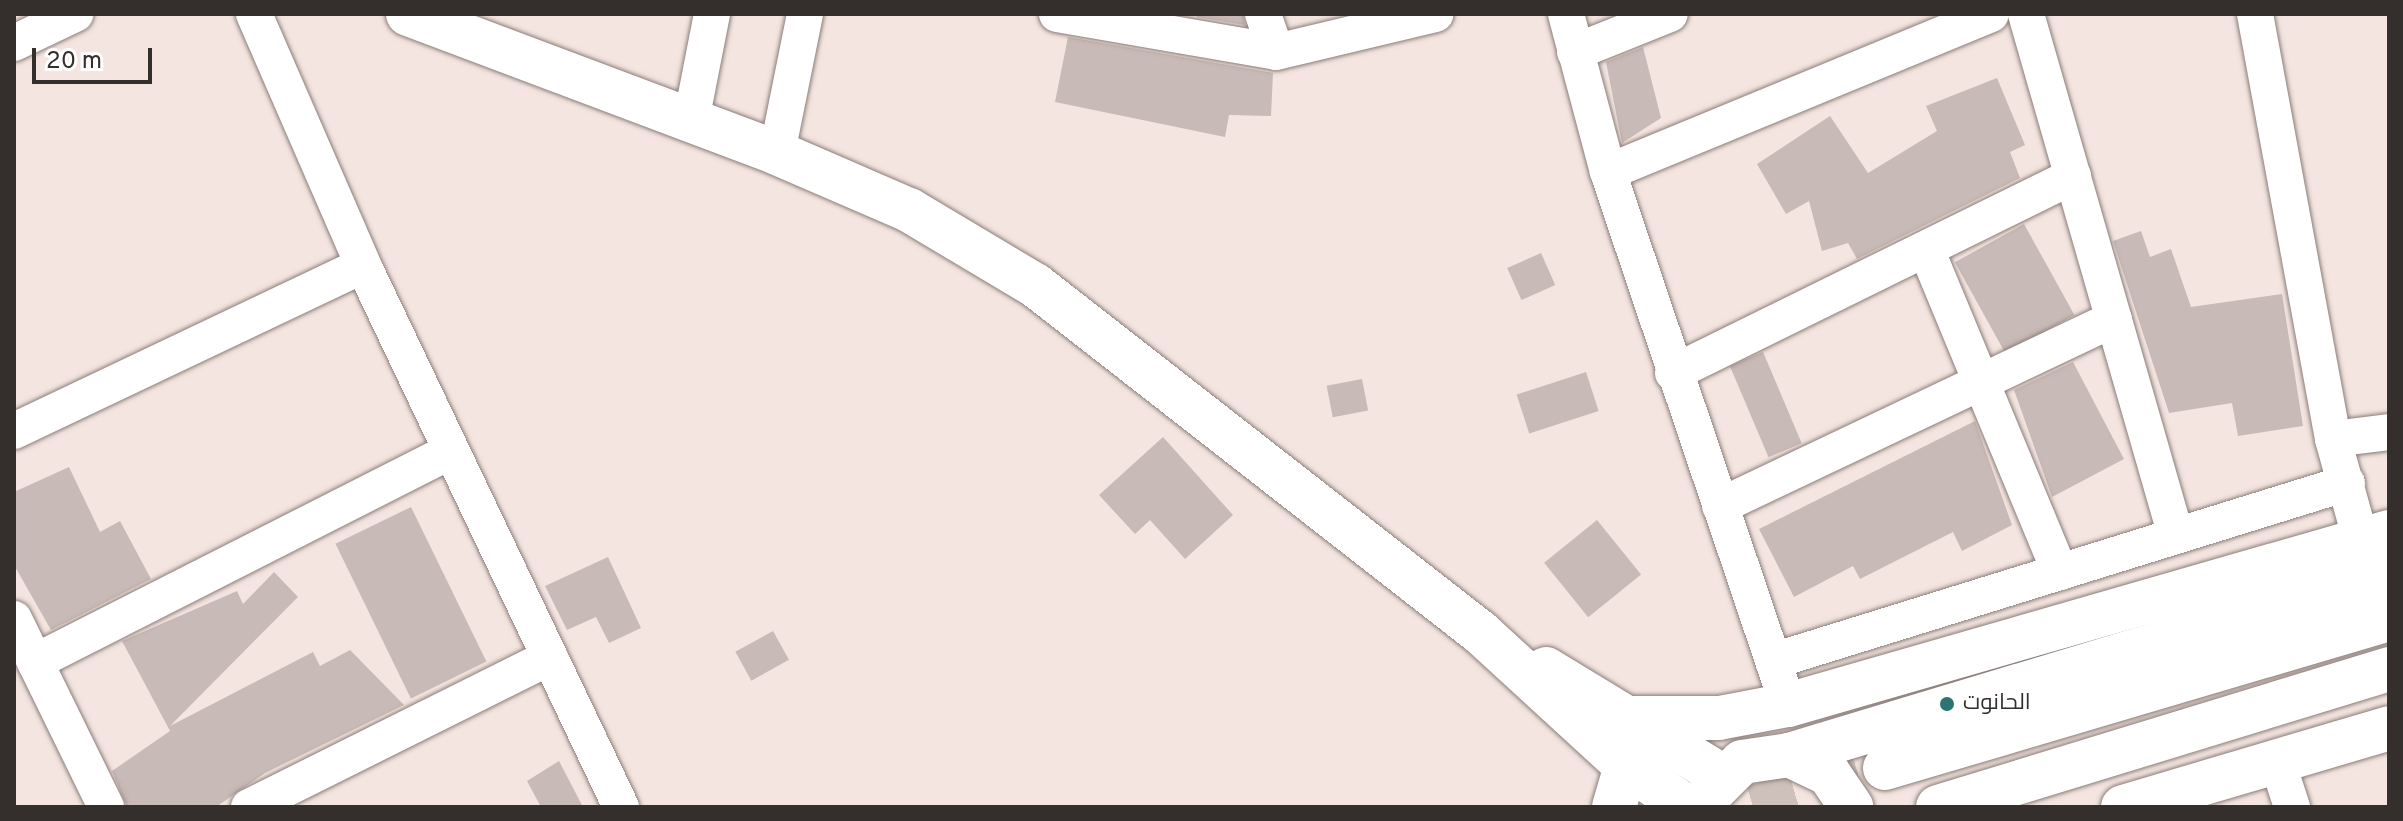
<!DOCTYPE html>
<html>
<head>
<meta charset="utf-8">
<style>
	body { margin:0 }
	#map { position:relative; width:2403px; height:821px; overflow:hidden; background:#f4e5e0; font-family:Overpass,Cairo,sans-serif }
	div>[style] { position:absolute }
	[style*='--x'] { left:calc(var(--x)*1px); top:calc(var(--y)*1px); width:calc(var(--w)*1px); rotate:calc(var(--a)*1deg) }
	.building>* { inset:0; background:#c8bab6; transform-origin:0 0 }
	.trunk-tunnel>* { height:44px; margin-top:-22px; transform-origin:0; background:repeating-linear-gradient(90deg,#cec1bc 0 44px,transparent 0 66px) }
	.roads { filter:drop-shadow(0 0 2px #8a7d79) drop-shadow(0 0 2px #8a7d79) }
	.minor>* { height:36px; margin:-18px; padding:0 18px; transform-origin:18px; border-radius:18px; background:#fff }
	.secondary>* { height:44px; margin:-22px; padding:0 22px; transform-origin:22px; border-radius:22px; background:#fff }
	.trunk>* { height:44px; margin:-22px; padding:0 22px; transform-origin:22px; border-radius:22px; background:#fff }
	.dots>* { width:22px; height:22px; translate:-50% -50%; box-sizing:border-box; border:4px solid #fff; border-radius:50% }
	span { translate:-50% -50%; white-space:nowrap; text-align:center; line-height:1.15; -webkit-text-stroke:6px #fff; paint-order:stroke }
	.poi-label { font-size:22px; color:#342f2d }
	.left { translate:0 -50%; text-align:left }
	.frame { position:absolute; inset:0; border:16px solid #342f2d; pointer-events:none }
	.scale { position:absolute; left:32px; top:48px; width:120px; height:36px; box-sizing:border-box; border:4px solid #342f2d; border-top:0; padding-left:10px; font-size:24px; line-height:28px; white-space:nowrap; color:#342f2d; -webkit-text-stroke:6px #fff; paint-order:stroke }
</style>
</head>
<body>
<div id="map">
	<div class="building">
		<i style="clip-path:polygon(1196px 14px,1243px 14px,1245px 25px,1197px 17px)"></i>
		<i style="clip-path:polygon(1068px 37px,1273px 73px,1271px 116px,1229px 115px,1225px 137px,1055px 102px)"></i>
		<i style="clip-path:polygon(1643px 47px,1661px 118px,1622px 143px,1606px 62px)"></i>
		<i style="clip-path:polygon(1997px 78px,2025px 145px,2010px 152px,2020px 178px,1857px 259px,1848px 243px,1822px 251px,1809px 201px,1786px 214px,1757px 164px,1830px 116px,1868px 173px,1937px 131px,1926px 106px)"></i>
		<i style="left:2024px;top:224px;width:104px;height:79px;rotate:61deg"></i>
		<i style="clip-path:polygon(2141px 231px,2150px 257px,2171px 249px,2191px 307px,2282px 294px,2303px 426px,2238px 436px,2232px 403px,2169px 413px,2113px 241px)"></i>
		<i style="left:1541px;top:253px;width:35px;height:37px;rotate:66deg"></i>
		<i style="left:1763px;top:352px;width:99px;height:36px;rotate:67deg"></i>
		<i style="clip-path:polygon(2073px 362px,2124px 459px,2052px 497px,2014px 390px)"></i>
		<i style="left:1586px;top:372px;width:41px;height:73px;rotate:72deg"></i>
		<i style="left:1362px;top:379px;width:32px;height:36px;rotate:79deg"></i>
		<i style="clip-path:polygon(1975px 421px,2012px 525px,1962px 551px,1953px 532px,1860px 579px,1853px 566px,1794px 597px,1759px 529px)"></i>
		<i style="clip-path:polygon(1163px 437px,1233px 515px,1185px 559px,1150px 520px,1135px 534px,1099px 495px)"></i>
		<i style="clip-path:polygon(69px 467px,100px 532px,120px 521px,151px 579px,51px 630px,14px 565px,14px 492px)"></i>
		<i style="left:411px;top:507px;width:172px;height:84px;rotate:64deg"></i>
		<i style="left:1597px;top:520px;width:70px;height:68px;rotate:51deg"></i>
		<i style="clip-path:polygon(608px 557px,641px 628px,609px 643px,596px 617px,567px 630px,545px 586px)"></i>
		<i style="clip-path:polygon(274px 572px,298px 597px,170px 726px,313px 652px,320px 666px,350px 650px,404px 705px,265px 773px,216px 807px,127px 807px,112px 771px,170px 731px,122px 641px,237px 591px,243px 604px)"></i>
		<i style="left:773px;top:631px;width:33px;height:43px;rotate:61deg"></i>
		<i style="clip-path:polygon(559px 761px,583px 807px,541px 807px,527px 781px)"></i>
	</div>
	<div class="trunk-tunnel">
		<i style="--x:1753;--y:807;--w:138;--a:-16.5"></i>
	</div>
	<div class="roads">
		<div class="minor">
			<i style="--x:254;--y:14;--w:274;--a:66.5"></i>
			<i style="--x:363;--y:265;--w:600;--a:64.54"></i>
			<i style="--x:1057;--y:14;--w:222;--a:9.8"></i>
			<i style="--x:1276;--y:52;--w:164;--a:-13.4"></i>
			<i style="--x:1263;--y:14;--w:40;--a:71.1"></i>
			<i style="--x:1566;--y:14;--w:163;--a:75.1"></i>
			<i style="--x:1608;--y:172;--w:563;--a:71.34"></i>
			<i style="--x:2026;--y:14;--w:543;--a:73.97"></i>
			<i style="--x:2255;--y:14;--w:432;--a:79.6"></i>
			<i style="--x:2333;--y:439;--w:106;--a:74.6"></i>
			<i style="--x:14;--y:43;--w:68;--a:-25.4"></i>
			<i style="--x:1575;--y:52;--w:102;--a:-21.8"></i>
			<i style="--x:691;--y:121;--w:109;--a:-78.9"></i>
			<i style="--x:777;--y:153;--w:142;--a:-78.6"></i>
			<i style="--x:1608;--y:172;--w:414;--a:-22.4"></i>
			<i style="--x:1926;--y:249;--w:350;--a:67.5"></i>
			<i style="--x:1673;--y:373;--w:446;--a:-26.2"></i>
			<i style="--x:14;--y:431;--w:386;--a:-25.4"></i>
			<i style="--x:2333;--y:439;--w:56;--a:-7.1"></i>
			<i style="--x:1720;--y:506;--w:436;--a:-25.4"></i>
			<i style="--x:14;--y:619;--w:209;--a:63.9"></i>
			<i style="--x:1773;--y:661;--w:601;--a:-17.23"></i>
			<i style="--x:35;--y:662;--w:466;--a:-26.9"></i>
			<i style="--x:2277;--y:761;--w:48;--a:71.9"></i>
			<i style="--x:249;--y:807;--w:336;--a:-26.5"></i>
		</div>
		<div class="secondary">
			<i style="--x:408;--y:14;--w:394;--a:20.6"></i>
			<i style="--x:777;--y:153;--w:144;--a:23.4"></i>
			<i style="--x:909;--y:210;--w:147;--a:30.8"></i>
			<i style="--x:1035;--y:285;--w:566;--a:37.96"></i>
			<i style="--x:1481;--y:633;--w:197;--a:42.5"></i>
			<i style="--x:1626;--y:766;--w:73;--a:33.9"></i>
			<i style="--x:1546;--y:669;--w:206;--a:31.3"></i>
			<i style="--x:1705;--y:799;--w:52;--a:-45"></i>
			<i style="--x:1742;--y:762;--w:48;--a:-8.5"></i>
			<i style="--x:1789;--y:755;--w:44;--a:25.4"></i>
			<i style="--x:1829;--y:774;--w:40;--a:56"></i>
			<i style="--x:1614;--y:807;--w:43;--a:-73.7"></i>
		</div>
		<div class="trunk">
			<i style="--x:1632;--y:718;--w:87;--a:0"></i>
			<i style="--x:1719;--y:718;--w:70;--a:-10.7"></i>
			<i style="--x:1788;--y:705;--w:625;--a:-16.06"></i>
			<i style="--x:1789;--y:755;--w:627;--a:-16.79"></i>
			<i style="--x:1885;--y:768;--w:526;--a:-16.47"></i>
			<i style="--x:1938;--y:807;--w:472;--a:-17"></i>
			<i style="--x:2123;--y:807;--w:277;--a:-16.5"></i>
		</div>
	</div>
	<div class="dots">
		<i style="left:1947px;top:704px;background:#2b7471"></i>
	</div>
	<div class="poi-label">
		<span class="left" style="left:1963px;top:704px">الحانوت</span>
	</div>
	<div class="frame"></div>
	<div class="scale">20 m</div>
</div>
</body>
</html>
